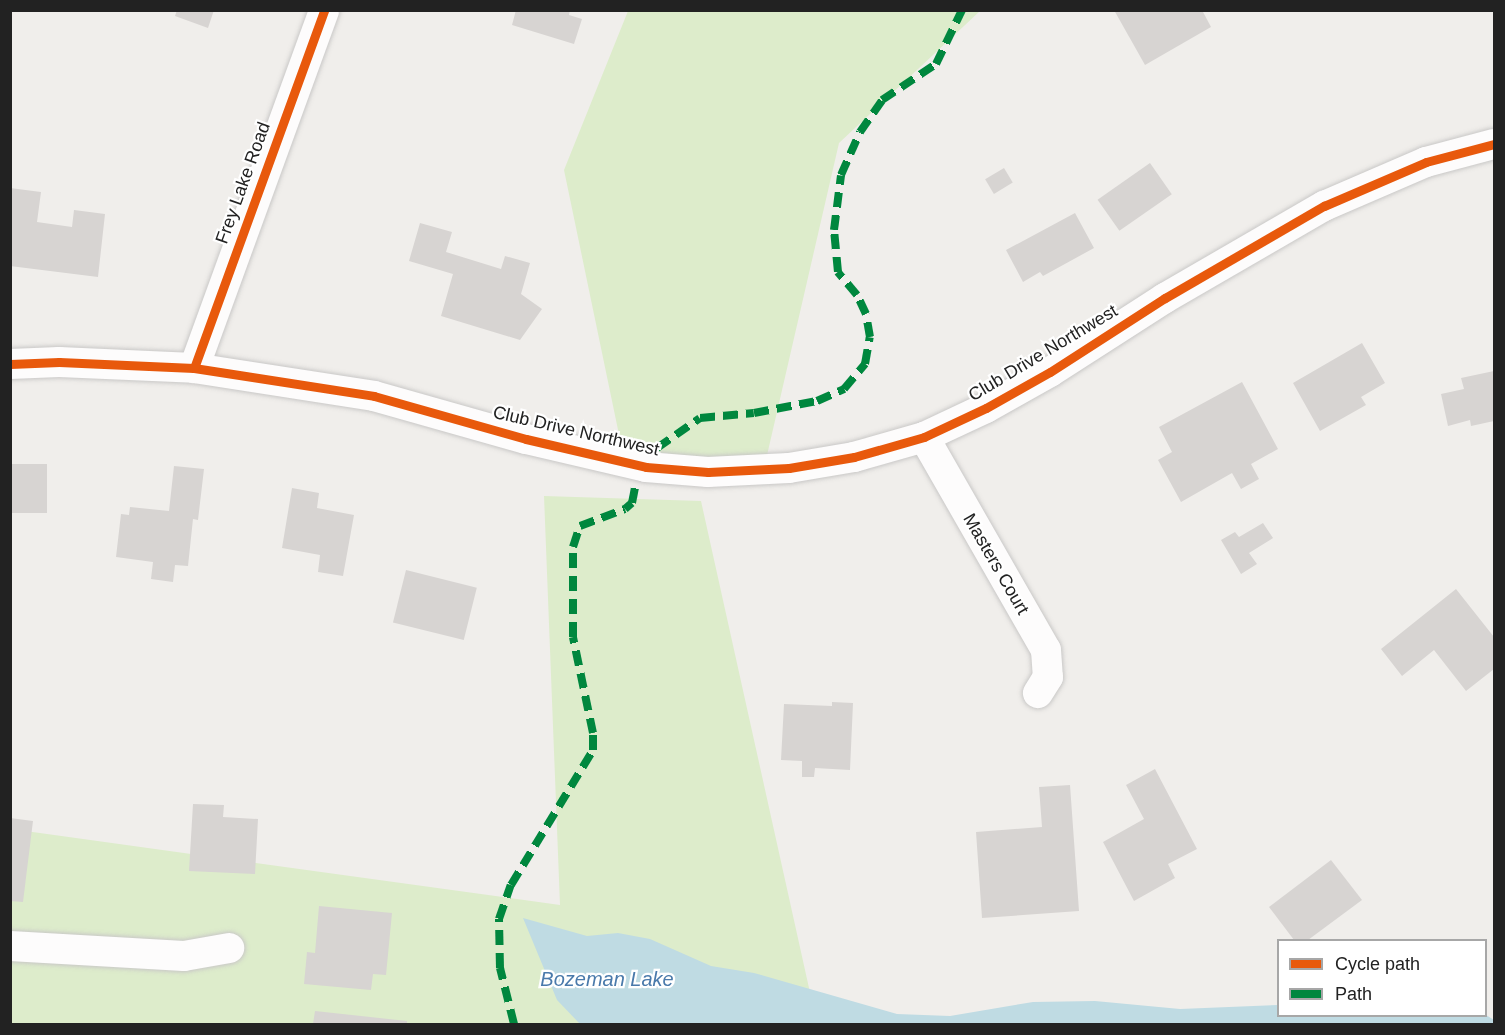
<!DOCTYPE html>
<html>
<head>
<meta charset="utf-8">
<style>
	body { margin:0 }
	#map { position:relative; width:1505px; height:1035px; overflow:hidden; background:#f0eeeb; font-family:Helvetica,sans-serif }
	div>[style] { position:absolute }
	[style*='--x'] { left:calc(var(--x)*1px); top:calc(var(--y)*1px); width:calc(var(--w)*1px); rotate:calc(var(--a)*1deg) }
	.grass>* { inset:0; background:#ddeccb }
	.water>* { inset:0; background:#bfdbe3 }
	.building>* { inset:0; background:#d7d4d2; transform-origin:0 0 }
	.roads { filter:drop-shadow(0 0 2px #c9c8c7) drop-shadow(0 0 2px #c9c8c7) }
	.minor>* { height:30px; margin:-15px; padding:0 15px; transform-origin:15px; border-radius:15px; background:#fdfcfc }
	.quiet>* { height:8px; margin-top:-4px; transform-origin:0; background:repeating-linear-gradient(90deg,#00873e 0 15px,transparent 0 23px) }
	.cycleway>* { height:9px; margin:-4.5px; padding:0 4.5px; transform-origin:4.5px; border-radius:4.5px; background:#e8590c }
	span { translate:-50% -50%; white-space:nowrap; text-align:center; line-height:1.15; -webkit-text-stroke:4.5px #fff; paint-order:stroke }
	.street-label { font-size:18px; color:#222 }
	.water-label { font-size:20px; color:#4a7aab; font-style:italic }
	.frame { position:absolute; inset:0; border:12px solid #222; pointer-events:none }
	.legend { position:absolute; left:1277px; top:939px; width:210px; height:78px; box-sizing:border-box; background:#fff; border:2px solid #a7a7a7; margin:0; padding:8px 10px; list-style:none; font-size:18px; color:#222 }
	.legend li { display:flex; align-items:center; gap:12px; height:30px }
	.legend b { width:30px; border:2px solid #a7a7a7 }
</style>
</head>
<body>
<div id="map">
	<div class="grass">
		<i style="clip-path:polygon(628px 11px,980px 11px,839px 143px,765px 464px,622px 449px,564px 170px)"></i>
		<i style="clip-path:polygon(544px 496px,701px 501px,817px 1024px,11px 1024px,11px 829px,560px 905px)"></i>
	</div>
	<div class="water">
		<i style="clip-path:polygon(523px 918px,587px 936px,618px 933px,650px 939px,711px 966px,754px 973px,897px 1014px,950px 1016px,1033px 1002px,1095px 1001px,1180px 1009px,1278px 1005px,1278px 1016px,1486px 1015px,1494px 1020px,1494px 1024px,580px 1024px,557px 1000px)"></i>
	</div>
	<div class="building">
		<i style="clip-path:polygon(177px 10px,214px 10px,208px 28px,175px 16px)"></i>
		<i style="clip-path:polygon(516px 10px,570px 10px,569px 15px,582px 19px,574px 44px,512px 25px)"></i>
		<i style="clip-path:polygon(1114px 10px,1202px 10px,1211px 27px,1145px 65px)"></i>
		<i style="left:1150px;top:163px;width:38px;height:64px;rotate:55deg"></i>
		<i style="left:1004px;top:168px;width:17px;height:22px;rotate:59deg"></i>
		<i style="clip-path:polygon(10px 188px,41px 192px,37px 222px,72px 227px,74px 210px,105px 214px,98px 277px,10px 266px)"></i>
		<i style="clip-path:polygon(1075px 213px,1094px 248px,1043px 276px,1040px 272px,1023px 282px,1006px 250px)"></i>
		<i style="clip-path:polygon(420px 223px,452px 232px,446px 252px,501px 269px,505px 256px,530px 263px,521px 294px,542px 309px,520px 340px,441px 316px,453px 274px,409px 261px)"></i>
		<i style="clip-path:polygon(1362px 343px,1385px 383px,1361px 397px,1366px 405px,1320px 431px,1293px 383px)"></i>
		<i style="clip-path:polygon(1494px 371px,1494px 421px,1471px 426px,1470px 420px,1448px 426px,1441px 394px,1464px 389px,1461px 378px)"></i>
		<i style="clip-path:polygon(1242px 382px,1278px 449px,1251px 464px,1259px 479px,1241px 489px,1232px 473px,1181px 502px,1158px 460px,1172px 452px,1159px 427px)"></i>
		<i style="left:10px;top:464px;width:37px;height:49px"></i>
		<i style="clip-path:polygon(174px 466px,204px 469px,198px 520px,193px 519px,188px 566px,175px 565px,173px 582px,151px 579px,153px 562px,116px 557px,121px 514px,129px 515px,130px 507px,169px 511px)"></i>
		<i style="clip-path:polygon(292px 488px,319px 493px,317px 508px,354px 515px,343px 576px,318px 572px,320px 555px,282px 548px)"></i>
		<i style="clip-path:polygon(1263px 523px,1273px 538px,1249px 553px,1257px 564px,1241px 574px,1221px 540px,1235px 532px,1239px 537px)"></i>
		<i style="left:406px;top:570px;width:73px;height:54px;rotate:14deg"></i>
		<i style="clip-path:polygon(1456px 589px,1494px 637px,1494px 669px,1466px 691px,1434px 650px,1402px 676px,1381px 649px)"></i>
		<i style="clip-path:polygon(832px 702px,853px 703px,850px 770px,815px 768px,814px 777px,802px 777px,802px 761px,781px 760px,784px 704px,832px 706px)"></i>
		<i style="clip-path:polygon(1155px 769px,1197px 849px,1168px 864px,1175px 878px,1134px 901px,1103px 842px,1144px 819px,1126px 785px)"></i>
		<i style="clip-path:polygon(1070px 785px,1079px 911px,982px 918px,976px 832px,1042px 827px,1039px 787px)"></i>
		<i style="clip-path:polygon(193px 804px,224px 805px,223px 817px,258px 819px,255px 874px,189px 871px)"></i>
		<i style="clip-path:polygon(10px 818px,33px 821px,23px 902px,10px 901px)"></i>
		<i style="clip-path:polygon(1331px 860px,1362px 900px,1308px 940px,1294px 940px,1269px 907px)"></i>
		<i style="clip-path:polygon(319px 906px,392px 913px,386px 975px,373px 974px,371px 990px,304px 984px,307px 952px,315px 953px)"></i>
		<i style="clip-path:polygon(315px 1011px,407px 1021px,407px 1024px,313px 1024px)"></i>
	</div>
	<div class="roads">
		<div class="minor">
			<i style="--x:10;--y:364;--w:49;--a:-2.3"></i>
			<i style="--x:59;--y:362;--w:135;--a:2.5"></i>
			<i style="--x:194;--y:368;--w:182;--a:8.8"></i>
			<i style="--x:374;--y:396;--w:158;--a:15.8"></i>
			<i style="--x:526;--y:439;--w:123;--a:13.1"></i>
			<i style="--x:646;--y:467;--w:62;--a:4.6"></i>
			<i style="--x:708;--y:472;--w:81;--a:-2.8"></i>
			<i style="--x:789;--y:468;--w:66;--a:-9.6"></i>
			<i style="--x:854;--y:457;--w:73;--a:-15.9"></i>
			<i style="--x:924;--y:437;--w:68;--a:-25.1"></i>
			<i style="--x:986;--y:408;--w:73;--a:-29.4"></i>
			<i style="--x:1050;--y:372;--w:137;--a:-32.8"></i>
			<i style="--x:1165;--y:298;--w:184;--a:-30.1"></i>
			<i style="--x:1324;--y:206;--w:111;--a:-23.3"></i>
			<i style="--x:1426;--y:162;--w:70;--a:-14.8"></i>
			<i style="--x:194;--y:368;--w:381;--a:-70"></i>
			<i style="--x:924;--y:437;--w:245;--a:60.2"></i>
			<i style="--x:1046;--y:650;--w:27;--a:86"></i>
			<i style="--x:1048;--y:677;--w:19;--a:122"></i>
			<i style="--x:10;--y:946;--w:174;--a:3.3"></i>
			<i style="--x:184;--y:956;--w:46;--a:-10.1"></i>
		</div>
	</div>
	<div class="quiet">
		<i style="--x:657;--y:448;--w:52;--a:-34.9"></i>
		<i style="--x:700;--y:418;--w:54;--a:-5.3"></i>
		<i style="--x:754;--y:413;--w:64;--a:-10.8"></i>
		<i style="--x:817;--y:401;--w:30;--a:-24"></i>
		<i style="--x:844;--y:389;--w:33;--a:-50"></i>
		<i style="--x:865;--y:364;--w:27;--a:-80"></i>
		<i style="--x:870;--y:337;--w:23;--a:-100"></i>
		<i style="--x:866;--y:314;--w:21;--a:-115"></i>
		<i style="--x:857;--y:295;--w:30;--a:-130"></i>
		<i style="--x:838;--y:272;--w:42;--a:-95.4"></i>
		<i style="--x:834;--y:230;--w:55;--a:-82.7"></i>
		<i style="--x:841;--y:175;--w:47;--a:-66.2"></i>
		<i style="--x:860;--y:132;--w:39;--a:-55"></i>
		<i style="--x:882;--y:100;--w:65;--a:-33.7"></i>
		<i style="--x:936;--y:64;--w:60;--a:-64.3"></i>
		<i style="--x:514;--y:1024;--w:58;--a:-104"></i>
		<i style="--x:500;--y:968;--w:49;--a:-91.2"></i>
		<i style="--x:499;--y:919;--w:36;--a:-71"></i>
		<i style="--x:511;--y:885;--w:158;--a:-58.7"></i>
		<i style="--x:593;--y:750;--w:17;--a:-90"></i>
		<i style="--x:593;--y:733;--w:98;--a:-101.8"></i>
		<i style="--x:573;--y:637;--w:90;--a:-90"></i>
		<i style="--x:573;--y:547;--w:22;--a:-72"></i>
		<i style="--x:580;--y:526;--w:48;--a:-20.7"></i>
		<i style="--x:625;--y:509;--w:9;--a:-41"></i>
		<i style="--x:632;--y:503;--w:16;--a:-79"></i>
	</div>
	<div class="cycleway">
		<i style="--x:10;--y:364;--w:49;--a:-2.3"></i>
		<i style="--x:59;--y:362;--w:135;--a:2.5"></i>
		<i style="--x:194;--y:368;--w:182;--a:8.8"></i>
		<i style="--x:374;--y:396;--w:158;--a:15.8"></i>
		<i style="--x:526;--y:439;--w:123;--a:13.1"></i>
		<i style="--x:646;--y:467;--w:62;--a:4.6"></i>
		<i style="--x:708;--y:472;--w:81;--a:-2.8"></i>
		<i style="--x:789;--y:468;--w:66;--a:-9.6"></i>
		<i style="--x:854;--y:457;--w:73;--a:-15.9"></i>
		<i style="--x:924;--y:437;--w:68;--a:-25.1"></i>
		<i style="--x:986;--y:408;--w:73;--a:-29.4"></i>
		<i style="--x:1050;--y:372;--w:137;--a:-32.8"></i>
		<i style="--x:1165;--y:298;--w:184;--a:-30.1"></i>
		<i style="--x:1324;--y:206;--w:111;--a:-23.3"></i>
		<i style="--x:1426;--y:162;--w:70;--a:-14.8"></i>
		<i style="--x:194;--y:368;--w:381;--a:-70"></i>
	</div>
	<div class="street-label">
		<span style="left:243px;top:183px;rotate:-70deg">Frey Lake Road</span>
		<span style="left:1043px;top:353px;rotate:-31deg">Club Drive Northwest</span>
		<span style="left:576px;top:431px;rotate:13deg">Club Drive Northwest</span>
		<span style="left:996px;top:564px;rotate:60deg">Masters Court</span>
	</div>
	<div class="water-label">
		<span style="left:607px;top:979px">Bozeman Lake</span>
	</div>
	<div class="frame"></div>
	<ul class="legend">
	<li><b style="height:8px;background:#e8590c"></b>Cycle path</li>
	<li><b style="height:8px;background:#00873e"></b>Path</li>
	</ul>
</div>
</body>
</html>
